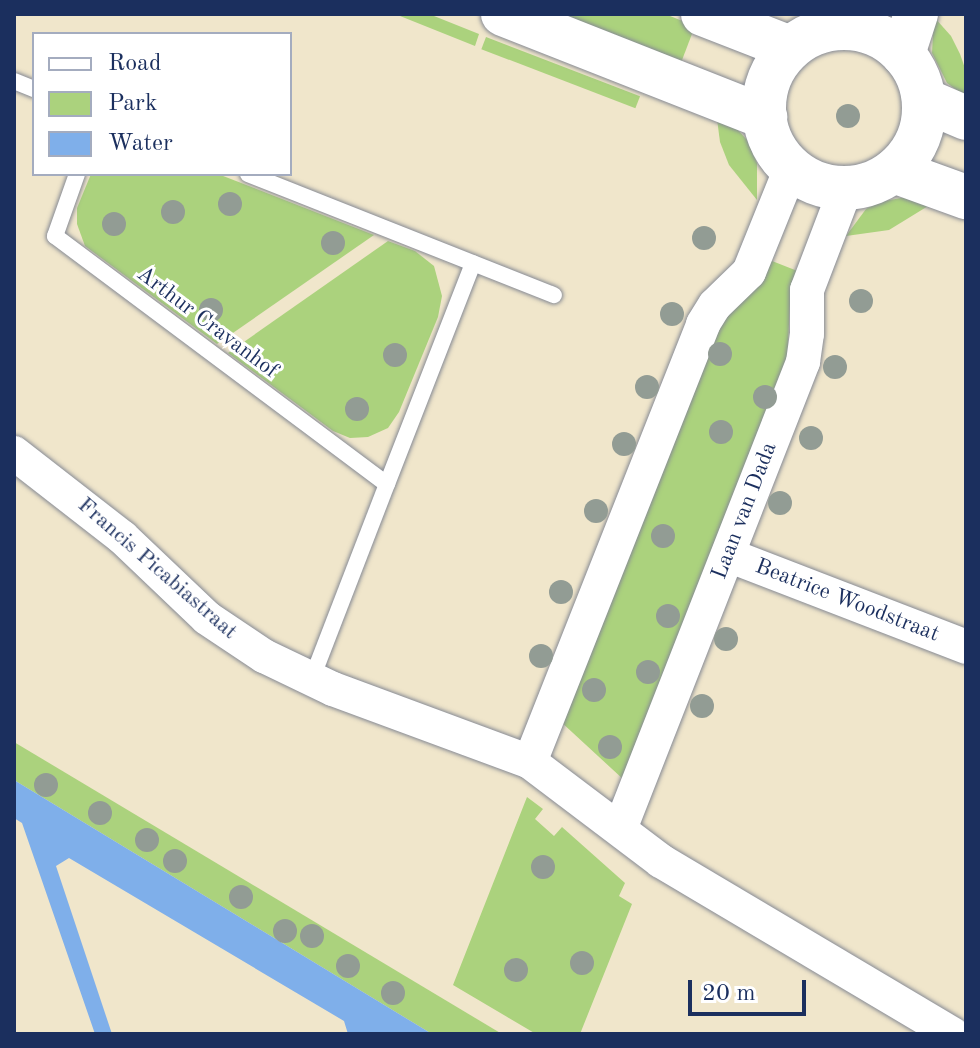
<!DOCTYPE html>
<html>
<head>
<meta charset="utf-8">
<style>
	body { margin:0 }
	#map { position:relative; width:980px; height:1048px; overflow:hidden; background:#f0e6cb; font-family:"Old Standard TT",serif }
	div>[style] { position:absolute }
	[style*='--x'] { left:calc(var(--x)*1px); top:calc(var(--y)*1px); width:calc(var(--w)*1px); rotate:calc(var(--a)*1deg) }
	.green>* { inset:0; background:#abd27d; transform-origin:0 0 }
	.water>* { inset:0; background:#7fafea }
	.roads { filter:drop-shadow(0 0 2px #868a94) drop-shadow(0 0 2px #868a94) }
	.lane>* { height:16px; margin:-8px; padding:0 8px; transform-origin:8px; border-radius:8px; background:#fff }
	.street>* { height:34px; margin:-17px; padding:0 17px; transform-origin:17px; border-radius:17px; background:#fff }
	.secondary>* { height:44px; margin:-22px; padding:0 22px; transform-origin:22px; border-radius:22px; background:#fff }
	.secondary>.ring { margin:-22px; padding:0; box-sizing:content-box; background:none; border:44px solid #fff; border-radius:50% }
	.trees>* { width:24px; height:24px; margin:-12px; border-radius:50%; background:#929c94 }
	span { translate:-50% -50%; white-space:nowrap; text-align:center; line-height:1.15; -webkit-text-stroke:6px #fff; paint-order:stroke }
	.street-label { font-size:22px; color:#1b2f5e }
	.frame { position:absolute; inset:0; border:16px solid #1b2f5e; pointer-events:none }
	.legend { position:absolute; left:32px; top:32px; width:260px; height:144px; box-sizing:border-box; background:#fff; border:2px solid #a4acbf; margin:0; padding:10px 14px; list-style:none; font-size:24px; color:#1b2f5e }
	.legend li { display:flex; align-items:center; gap:16px; height:40px }
	.legend b { width:40px; border:2px solid #a4acbf }
	.scale { position:absolute; left:688px; top:980px; width:118px; height:36px; box-sizing:border-box; border:4px solid #1b2f5e; border-top:0; padding-left:10px; font-size:24px; line-height:28px; white-space:nowrap; color:#1b2f5e; -webkit-text-stroke:6px #fff; paint-order:stroke }
</style>
</head>
<body>
<div id="map">
	<div class="green">
		<i style="clip-path:polygon(395px 14px,429px 14px,479px 34px,475px 46px)"></i>
		<i style="clip-path:polygon(543px 14px,665px 14px,695px 26px,679px 68px)"></i>
		<i style="clip-path:polygon(934px 17px,951px 36px,960px 54px,966px 71px,966px 97px,947px 83px,932px 53px)"></i>
		<i style="left:486px;top:37px;width:165px;height:13px;rotate:21deg"></i>
		<i style="clip-path:polygon(717px 119px,729px 120px,747px 140px,757px 163px,757px 200px,729px 165px,720px 142px)"></i>
		<i style="clip-path:polygon(91px 174px,218px 174px,374px 235px,217px 344px,85px 246px,77px 224px,77px 208px)"></i>
		<i style="clip-path:polygon(912px 196px,933px 203px,889px 230px,846px 236px,866px 209px,879px 202px)"></i>
		<i style="clip-path:polygon(388px 241px,415px 251px,434px 266px,442px 296px,438px 317px,399px 412px,388px 428px,368px 437px,350px 438px,333px 431px,228px 353px)"></i>
		<i style="clip-path:polygon(767px 259px,800px 272px,790px 304px,787px 364px,624px 780px,560px 721px,712px 334px)"></i>
		<i style="clip-path:polygon(14px 742px,502px 1034px,432px 1034px,14px 780px)"></i>
		<i style="clip-path:polygon(527px 797px,543px 809px,535px 819px,554px 836px,562px 827px,625px 883px,619px 896px,632px 904px,580px 1034px,536px 1034px,453px 985px)"></i>
	</div>
	<div class="water">
		<i style="clip-path:polygon(14px 780px,432px 1034px,348px 1034px,344px 1021px,69px 858px,56px 866px,112px 1034px,95px 1034px,22px 823px,14px 818px)"></i>
	</div>
	<div class="roads">
		<div class="lane">
			<i style="--x:14;--y:81;--w:22;--a:22"></i>
			<i style="--x:77;--y:174;--w:66;--a:109.5"></i>
			<i style="--x:55;--y:236;--w:414;--a:36.8"></i>
			<i style="--x:387;--y:484;--w:237;--a:-68.7"></i>
			<i style="--x:248;--y:174;--w:329;--a:21.6"></i>
			<i style="--x:311;--y:681;--w:211;--a:-68.9"></i>
		</div>
		<div class="street">
			<i style="--x:14;--y:453;--w:137;--a:37.9"></i>
			<i style="--x:122;--y:537;--w:117;--a:43.6"></i>
			<i style="--x:207;--y:618;--w:69;--a:33.7"></i>
			<i style="--x:264;--y:656;--w:76;--a:25.6"></i>
			<i style="--x:333;--y:689;--w:210;--a:20.3"></i>
			<i style="--x:530;--y:762;--w:164;--a:37.1"></i>
			<i style="--x:661;--y:861;--w:339;--a:30.7"></i>
			<i style="--x:728;--y:555;--w:255;--a:21.1"></i>
			<i style="--x:530;--y:762;--w:471;--a:-68.4"></i>
			<i style="--x:703;--y:324;--w:22;--a:-58"></i>
			<i style="--x:715;--y:305;--w:47;--a:-44.1"></i>
			<i style="--x:749;--y:272;--w:112;--a:-68"></i>
			<i style="--x:620;--y:829;--w:502;--a:-68.6"></i>
			<i style="--x:803;--y:362;--w:28;--a:-82"></i>
			<i style="--x:807;--y:334;--w:44;--a:-90"></i>
			<i style="--x:807;--y:290;--w:109;--a:-69.1"></i>
		</div>
		<div class="secondary">
			<i style="--x:503;--y:14;--w:282;--a:21.5"></i>
			<i style="--x:703;--y:14;--w:93;--a:21.3"></i>
			<i class="ring" style="left:764px;top:28px;width:116px;height:116px"></i>
			<i style="--x:903;--y:54;--w:42;--a:-72"></i>
			<i style="--x:924;--y:100;--w:46;--a:23.2"></i>
			<i style="--x:894;--y:171;--w:77;--a:19.9"></i>
		</div>
	</div>
	<div class="trees">
		<i style="left:848px;top:116px"></i>
		<i style="left:230px;top:204px"></i>
		<i style="left:173px;top:212px"></i>
		<i style="left:114px;top:224px"></i>
		<i style="left:704px;top:238px"></i>
		<i style="left:333px;top:243px"></i>
		<i style="left:861px;top:301px"></i>
		<i style="left:211px;top:310px"></i>
		<i style="left:672px;top:314px"></i>
		<i style="left:720px;top:354px"></i>
		<i style="left:395px;top:355px"></i>
		<i style="left:835px;top:367px"></i>
		<i style="left:647px;top:387px"></i>
		<i style="left:765px;top:397px"></i>
		<i style="left:357px;top:409px"></i>
		<i style="left:721px;top:432px"></i>
		<i style="left:811px;top:438px"></i>
		<i style="left:624px;top:444px"></i>
		<i style="left:780px;top:503px"></i>
		<i style="left:596px;top:511px"></i>
		<i style="left:663px;top:536px"></i>
		<i style="left:561px;top:592px"></i>
		<i style="left:668px;top:616px"></i>
		<i style="left:726px;top:639px"></i>
		<i style="left:541px;top:656px"></i>
		<i style="left:648px;top:672px"></i>
		<i style="left:594px;top:690px"></i>
		<i style="left:702px;top:706px"></i>
		<i style="left:610px;top:747px"></i>
		<i style="left:46px;top:785px"></i>
		<i style="left:100px;top:813px"></i>
		<i style="left:147px;top:840px"></i>
		<i style="left:175px;top:861px"></i>
		<i style="left:543px;top:867px"></i>
		<i style="left:241px;top:897px"></i>
		<i style="left:285px;top:931px"></i>
		<i style="left:312px;top:936px"></i>
		<i style="left:582px;top:963px"></i>
		<i style="left:348px;top:966px"></i>
		<i style="left:516px;top:970px"></i>
		<i style="left:393px;top:993px"></i>
	</div>
	<div class="street-label">
		<span style="left:207px;top:323px;rotate:37deg">Arthur Cravanhof</span>
		<span style="left:745px;top:511px;rotate:-69deg">Laan van Dada</span>
		<span style="left:157px;top:569px;rotate:41deg">Francis Picabiastraat</span>
		<span style="left:847px;top:601px;rotate:21deg">Beatrice Woodstraat</span>
	</div>
	<div class="frame"></div>
	<ul class="legend">
	<li><b style="height:10px;background:#fff"></b>Road</li>
	<li><b style="height:22px;background:#abd27d"></b>Park</li>
	<li><b style="height:22px;background:#7fafea"></b>Water</li>
	</ul>
	<div class="scale">20 m</div>
</div>
</body>
</html>
